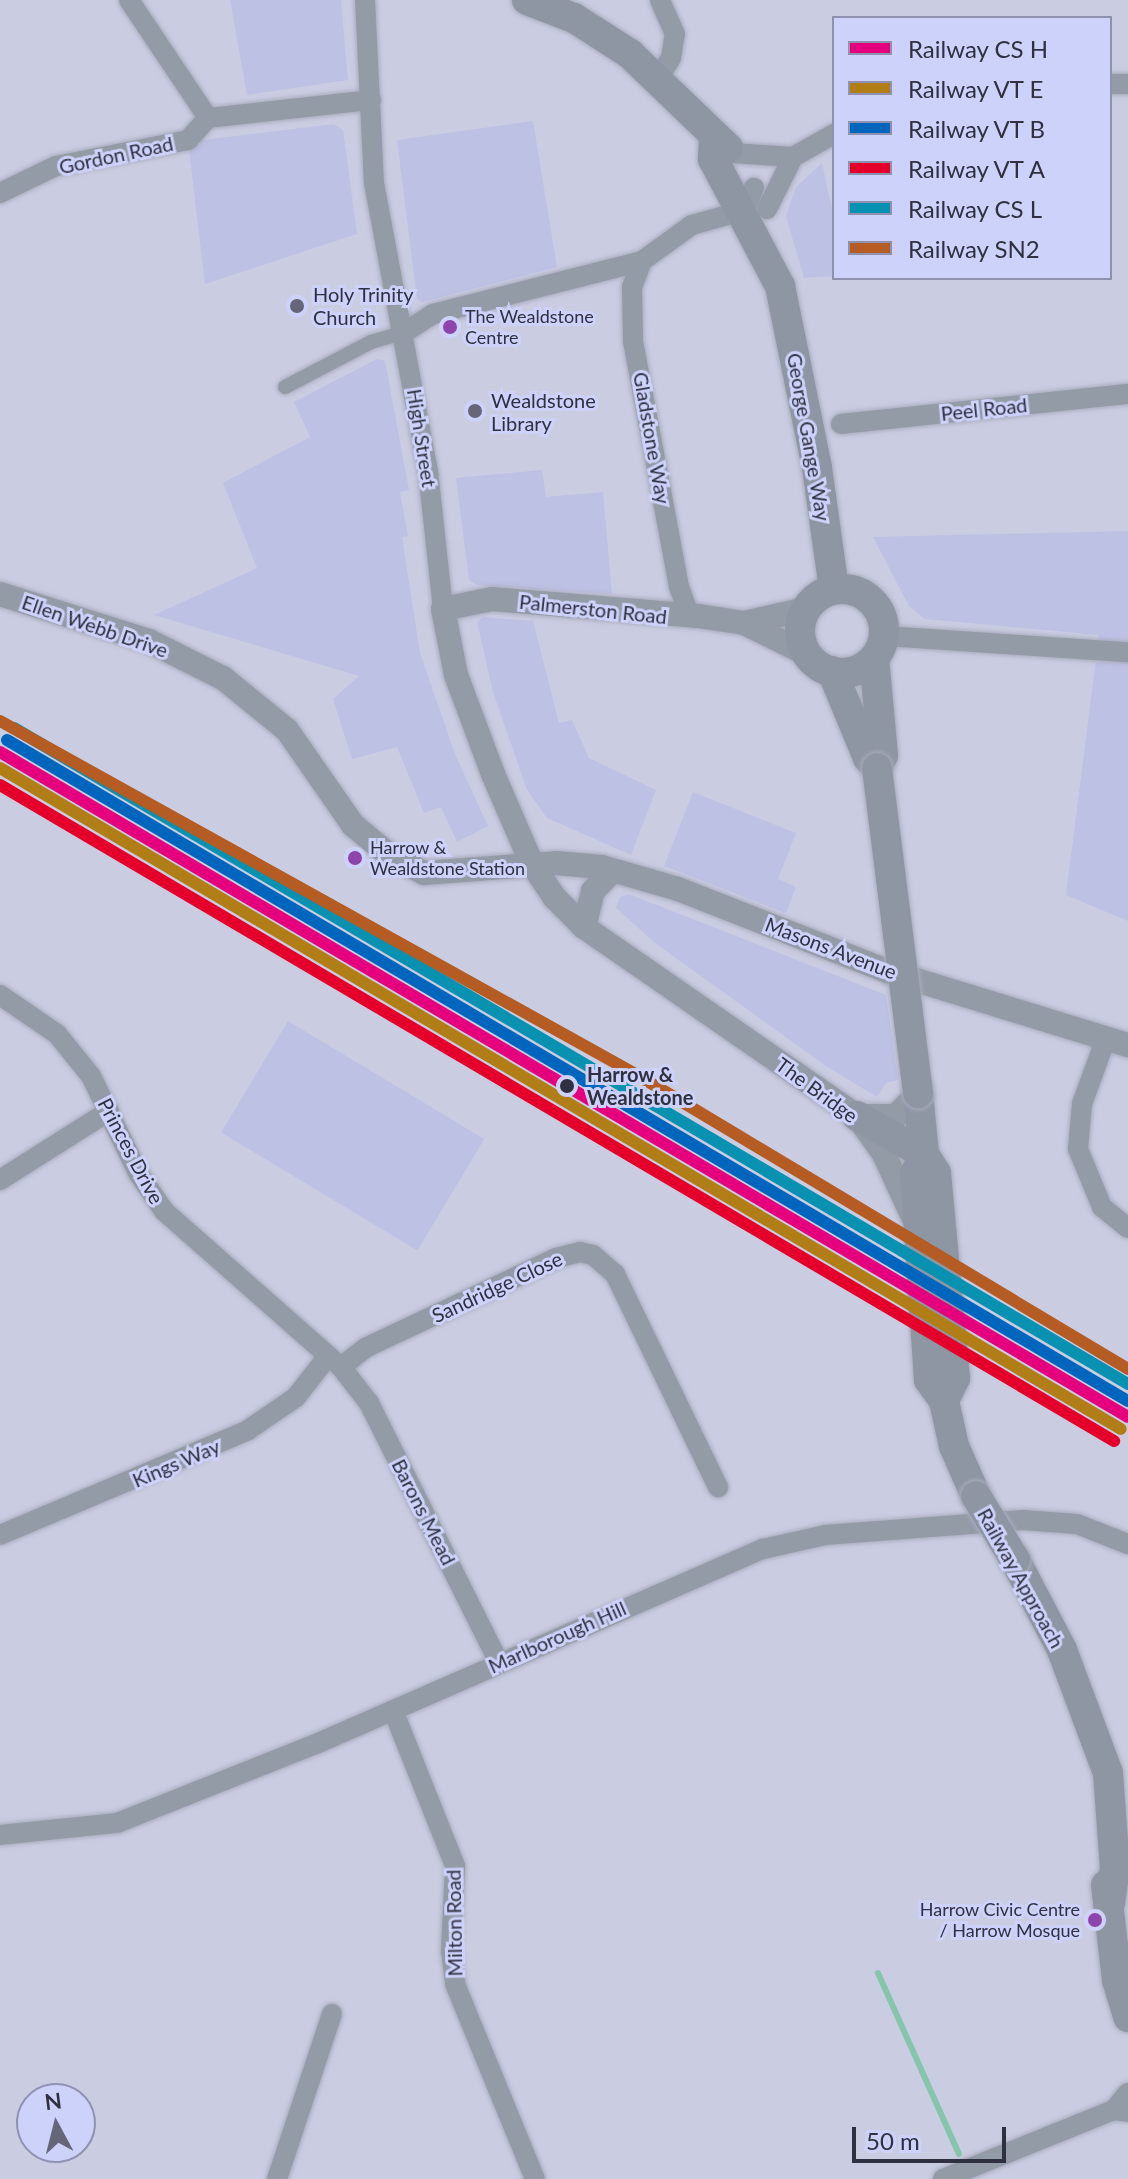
<!DOCTYPE html>
<html>
<head>
<meta charset="utf-8">
<style>
	body { margin:0 }
	#map { position:relative; width:1128px; height:2179px; overflow:hidden; background:#cacde2; font-family:Lato,sans-serif }
	div>[style] { position:absolute }
	[style*='--x'] { left:calc(var(--x)*1px); top:calc(var(--y)*1px); width:calc(var(--w)*1px); rotate:calc(var(--a)*1deg) }
	.built>* { inset:0; background:#bdc1e4; transform-origin:0 0 }
	.stream>* { height:6px; margin:-3px; padding:0 3px; transform-origin:3px; border-radius:3px; background:#85c5ac }
	.roads { filter:drop-shadow(0 0 2px #aaacbd) drop-shadow(0 0 2px #aaacbd) }
	.pedestrian>* { height:14px; margin:-7px; padding:0 7px; transform-origin:7px; border-radius:7px; background:#939ba7 }
	.minor>* { height:20px; margin:-10px; padding:0 10px; transform-origin:10px; border-radius:10px; background:#939ba7 }
	.tertiary>* { height:24px; margin:-12px; padding:0 12px; transform-origin:12px; border-radius:12px; background:#939ba7 }
	.primary>* { height:30px; margin:-15px; padding:0 15px; transform-origin:15px; border-radius:15px; background:#8e96a4 }
	.primary>.ring { margin:-15px; padding:0; box-sizing:content-box; background:none; border:30px solid #8e96a4; border-radius:50% }
	.bridges { filter:drop-shadow(0 0 2px #aaacbd) drop-shadow(0 0 2px #aaacbd) }
	.primary-bridge>* { height:30px; margin:-15px; padding:0 15px; transform-origin:15px; border-radius:15px; background:#8e96a4 }
	.rail-1>* { height:12px; margin:-6px; padding:0 6px; transform-origin:6px; border-radius:6px; background:#e5007d }
	.rail-2>* { height:12px; margin:-6px; padding:0 6px; transform-origin:6px; border-radius:6px; background:#b17d16 }
	.rail-3>* { height:12px; margin:-6px; padding:0 6px; transform-origin:6px; border-radius:6px; background:#0065bd }
	.rail-4>* { height:12px; margin:-6px; padding:0 6px; transform-origin:6px; border-radius:6px; background:#e4002b }
	.rail-5>* { height:12px; margin:-6px; padding:0 6px; transform-origin:6px; border-radius:6px; background:#0991b2 }
	.rail-6>* { height:12px; margin:-6px; padding:0 6px; transform-origin:6px; border-radius:6px; background:#b55b24 }
	.dots>* { width:22px; height:22px; translate:-50% -50%; box-sizing:border-box; border:4px solid #cdd2fa; border-radius:50% }
	span { translate:-50% -50%; white-space:nowrap; text-align:center; line-height:1.15; -webkit-text-stroke:6px #cdd2fa; paint-order:stroke }
	.bus-label { font-size:18px; color:#2f3040 }
	.left { translate:0 -50%; text-align:left }
	.right { translate:-100% -50%; text-align:right }
	.street-label { font-size:20px; color:#2f3040 }
	.poi-label { font-size:20px; color:#2f3040 }
	.stop-label { font-size:20px; color:#2f3040; font-weight:700 }
	.legend { position:absolute; left:832px; top:16px; width:280px; height:264px; box-sizing:border-box; background:#cdd2fa; border:2px solid #8e91b0; margin:0; padding:10px 14px; list-style:none; font-size:24px; color:#2f3040 }
	.legend li { display:flex; align-items:center; gap:16px; height:40px }
	.legend b { width:40px; border:2px solid #8e91b0 }
	.north { position:absolute; left:16px; top:2083px; width:80px; height:80px; box-sizing:border-box; background:#cdd2fa; border:2px solid #8e91b0; border-radius:50%; rotate:353deg; font-size:22px; font-weight:700; line-height:32px; text-align:center; color:#2f3040 }
	.north::after { content:''; display:block; margin:auto; width:28px; height:36px; background:#656779; clip-path:polygon(50% 0,100% 100%,50% 72%,0 100%) }
	.scale { position:absolute; left:852px; top:2127px; width:154px; height:36px; box-sizing:border-box; border:4px solid #2f3040; border-top:0; padding-left:10px; font-size:24px; line-height:28px; white-space:nowrap; color:#2f3040; -webkit-text-stroke:6px #cdd2fa; paint-order:stroke }
</style>
</head>
<body>
<div id="map">
	<div class="built">
		<i style="clip-path:polygon(230px 0,341px 0,348px 80px,247px 95px)"></i>
		<i style="clip-path:polygon(533px 121px,557px 267px,422px 302px,417px 299px,397px 140px)"></i>
		<i style="clip-path:polygon(334px 124px,343px 130px,357px 234px,205px 284px,188px 142px)"></i>
		<i style="clip-path:polygon(822px 163px,834px 218px,834px 276px,804px 278px,786px 216px,796px 187px)"></i>
		<i style="clip-path:polygon(377px 359px,385px 361px,409px 490px,400px 492px,408px 536px,402px 537px,420px 653px,455px 754px,488px 826px,457px 842px,441px 807px,424px 813px,397px 747px,352px 759px,333px 699px,359px 676px,154px 615px,257px 568px,223px 483px,310px 437px,294px 402px)"></i>
		<i style="clip-path:polygon(542px 470px,546px 497px,603px 492px,612px 594px,477px 585px,469px 580px,456px 478px)"></i>
		<i style="clip-path:polygon(1128px 531px,1128px 921px,1066px 895px,1099px 635px,925px 619px,909px 606px,873px 537px)"></i>
		<i style="clip-path:polygon(483px 617px,533px 621px,559px 723px,572px 720px,589px 758px,656px 790px,631px 855px,547px 818px,527px 790px,493px 692px,477px 622px)"></i>
		<i style="clip-path:polygon(693px 792px,796px 833px,778px 879px,796px 887px,786px 913px,664px 866px)"></i>
		<i style="clip-path:polygon(629px 894px,886px 995px,898px 1080px,886px 1083px,877px 1097px,826px 1066px,655px 943px,616px 908px,620px 897px)"></i>
		<i style="left:288px;top:1021px;width:229px;height:130px;rotate:31deg"></i>
	</div>
	<div class="stream">
		<i style="--x:878;--y:1973;--w:198;--a:65.9"></i>
	</div>
	<div class="roads">
		<div class="pedestrian">
			<i style="--x:285;--y:387;--w:97;--a:-27.6"></i>
			<i style="--x:371;--y:342;--w:35;--a:-16"></i>
		</div>
		<div class="minor">
			<i style="--x:129;--y:0;--w:142;--a:56.2"></i>
			<i style="--x:365;--y:0;--w:183;--a:87.2"></i>
			<i style="--x:374;--y:183;--w:293;--a:79.4"></i>
			<i style="--x:428;--y:471;--w:139;--a:83.8"></i>
			<i style="--x:659;--y:77;--w:22;--a:-58"></i>
			<i style="--x:671;--y:58;--w:24;--a:-81"></i>
			<i style="--x:675;--y:34;--w:37;--a:-114"></i>
			<i style="--x:1110;--y:84;--w:18;--a:0"></i>
			<i style="--x:732;--y:153;--w:61;--a:3.8"></i>
			<i style="--x:793;--y:157;--w:47;--a:-29.3"></i>
			<i style="--x:0;--y:193;--w:62;--a:-25.7"></i>
			<i style="--x:56;--y:166;--w:135;--a:-11.1"></i>
			<i style="--x:188;--y:140;--w:30;--a:-48"></i>
			<i style="--x:208;--y:118;--w:164;--a:-6.3"></i>
			<i style="--x:767;--y:209;--w:58;--a:-63.4"></i>
			<i style="--x:642;--y:261;--w:28;--a:111"></i>
			<i style="--x:632;--y:287;--w:54;--a:88.9"></i>
			<i style="--x:633;--y:341;--w:250;--a:79.4"></i>
			<i style="--x:679;--y:587;--w:30;--a:70"></i>
			<i style="--x:405;--y:332;--w:33;--a:-33"></i>
			<i style="--x:433;--y:314;--w:216;--a:-14.2"></i>
			<i style="--x:642;--y:261;--w:62;--a:-35.8"></i>
			<i style="--x:692;--y:225;--w:55;--a:-15.8"></i>
			<i style="--x:745;--y:210;--w:24;--a:-68"></i>
			<i style="--x:841;--y:424;--w:289;--a:-6"></i>
			<i style="--x:884;--y:636;--w:245;--a:3.8"></i>
			<i style="--x:0;--y:995;--w:69;--a:34.4"></i>
			<i style="--x:57;--y:1034;--w:54;--a:51"></i>
			<i style="--x:91;--y:1076;--w:108;--a:64.1"></i>
			<i style="--x:138;--y:1173;--w:46;--a:55.6"></i>
			<i style="--x:164;--y:1211;--w:236;--a:41.4"></i>
			<i style="--x:341;--y:1367;--w:46;--a:52.1"></i>
			<i style="--x:369;--y:1403;--w:291;--a:63.4"></i>
			<i style="--x:1106;--y:1038;--w:70;--a:110"></i>
			<i style="--x:1082;--y:1104;--w:45;--a:95.1"></i>
			<i style="--x:1078;--y:1149;--w:63;--a:67.5"></i>
			<i style="--x:1102;--y:1207;--w:33;--a:39"></i>
			<i style="--x:0;--y:1180;--w:129;--a:-32.3"></i>
			<i style="--x:341;--y:1367;--w:31;--a:-38"></i>
			<i style="--x:365;--y:1348;--w:211;--a:-25.2"></i>
			<i style="--x:556;--y:1258;--w:25;--a:-14"></i>
			<i style="--x:580;--y:1252;--w:13;--a:13"></i>
			<i style="--x:593;--y:1255;--w:29;--a:41"></i>
			<i style="--x:615;--y:1274;--w:237;--a:64.2"></i>
			<i style="--x:0;--y:1535;--w:269;--a:-22.9"></i>
			<i style="--x:248;--y:1430;--w:58;--a:-34.5"></i>
			<i style="--x:296;--y:1397;--w:52;--a:-52"></i>
			<i style="--x:393;--y:1710;--w:168;--a:68.3"></i>
			<i style="--x:455;--y:1866;--w:84;--a:92.7"></i>
			<i style="--x:451;--y:1950;--w:34;--a:83"></i>
			<i style="--x:455;--y:1984;--w:211;--a:67.7"></i>
			<i style="--x:0;--y:1835;--w:118;--a:-5.9"></i>
			<i style="--x:117;--y:1823;--w:214;--a:-21.7"></i>
			<i style="--x:316;--y:1744;--w:488;--a:-23.6"></i>
			<i style="--x:763;--y:1549;--w:64;--a:-12.7"></i>
			<i style="--x:825;--y:1535;--w:199;--a:-4.3"></i>
			<i style="--x:1023;--y:1520;--w:54;--a:4.2"></i>
			<i style="--x:1077;--y:1524;--w:55;--a:21.4"></i>
			<i style="--x:1114;--y:2110;--w:22;--a:-51"></i>
			<i style="--x:277;--y:2179;--w:174;--a:-71.6"></i>
			<i style="--x:943;--y:2179;--w:184;--a:-22"></i>
			<i style="--x:1114;--y:2110;--w:14;--a:8"></i>
		</div>
		<div class="tertiary">
			<i style="--x:0;--y:594;--w:156;--a:17.5"></i>
			<i style="--x:149;--y:641;--w:83;--a:26.6"></i>
			<i style="--x:223;--y:678;--w:82;--a:39.1"></i>
			<i style="--x:287;--y:730;--w:116;--a:55.2"></i>
			<i style="--x:353;--y:825;--w:45;--a:39.6"></i>
			<i style="--x:388;--y:854;--w:41;--a:27.8"></i>
			<i style="--x:424;--y:873;--w:132;--a:-4.3"></i>
			<i style="--x:556;--y:863;--w:46;--a:5"></i>
			<i style="--x:602;--y:867;--w:79;--a:16.1"></i>
			<i style="--x:678;--y:889;--w:228;--a:21.4"></i>
			<i style="--x:890;--y:972;--w:249;--a:17.1"></i>
			<i style="--x:744;--y:623;--w:64;--a:-12.7"></i>
			<i style="--x:807;--y:654;--w:70;--a:-153.8"></i>
			<i style="--x:744;--y:623;--w:47;--a:-171.3"></i>
			<i style="--x:698;--y:616;--w:207;--a:-175.3"></i>
			<i style="--x:492;--y:599;--w:50;--a:168.5"></i>
			<i style="--x:443;--y:609;--w:67;--a:78.9"></i>
			<i style="--x:456;--y:675;--w:106;--a:69.5"></i>
			<i style="--x:493;--y:774;--w:98;--a:66.6"></i>
			<i style="--x:532;--y:864;--w:40;--a:56"></i>
			<i style="--x:554;--y:897;--w:42;--a:45"></i>
			<i style="--x:584;--y:927;--w:332;--a:34.7"></i>
			<i style="--x:857;--y:1116;--w:47;--a:54.6"></i>
			<i style="--x:884;--y:1154;--w:69;--a:65.3"></i>
			<i style="--x:584;--y:927;--w:37;--a:-76"></i>
			<i style="--x:593;--y:891;--w:28;--a:-46"></i>
			<i style="--x:858;--y:1116;--w:38;--a:0"></i>
			<i style="--x:896;--y:1116;--w:32;--a:-46"></i>
		</div>
		<div class="primary">
			<i style="--x:527;--y:0;--w:50;--a:21"></i>
			<i style="--x:574;--y:18;--w:67;--a:32.7"></i>
			<i style="--x:630;--y:54;--w:136;--a:43.8"></i>
			<i style="--x:714;--y:138;--w:21;--a:93"></i>
			<i style="--x:713;--y:159;--w:144;--a:62.2"></i>
			<i style="--x:780;--y:286;--w:186;--a:78.5"></i>
			<i style="--x:817;--y:468;--w:122;--a:82"></i>
			<i class="ring" style="left:800px;top:589px;width:54px;height:54px"></i>
			<i style="--x:832;--y:671;--w:94;--a:67.5"></i>
			<i style="--x:868;--y:758;--w:13;--a:48"></i>
			<i style="--x:877;--y:768;--w:14;--a:-65"></i>
			<i style="--x:883;--y:755;--w:97;--a:-95.3"></i>
			<i style="--x:918;--y:1093;--w:61;--a:84.4"></i>
			<i style="--x:924;--y:1154;--w:22;--a:114"></i>
			<i style="--x:915;--y:1174;--w:206;--a:86.1"></i>
			<i style="--x:929;--y:1380;--w:26;--a:54"></i>
			<i style="--x:944;--y:1401;--w:46;--a:77.5"></i>
			<i style="--x:954;--y:1446;--w:55;--a:66.3"></i>
			<i style="--x:857;--y:1116;--w:77;--a:29.6"></i>
			<i style="--x:924;--y:1154;--w:22;--a:58"></i>
			<i style="--x:936;--y:1173;--w:206;--a:84.7"></i>
			<i style="--x:955;--y:1378;--w:25;--a:116"></i>
			<i style="--x:1015;--y:1560;--w:102;--a:62.4"></i>
			<i style="--x:1062;--y:1650;--w:131;--a:69.5"></i>
			<i style="--x:1108;--y:1773;--w:95;--a:85.8"></i>
			<i style="--x:1115;--y:1868;--w:35;--a:98"></i>
			<i style="--x:1106;--y:1885;--w:96;--a:83.4"></i>
			<i style="--x:1117;--y:1980;--w:39;--a:73"></i>
		</div>
	</div>
	<div class="bridges">
		<div class="primary-bridge">
			<i style="--x:877;--y:768;--w:328;--a:82.8"></i>
			<i style="--x:976;--y:1496;--w:75;--a:58.6"></i>
		</div>
	</div>
	<div class="rail-1">
		<i style="--x:0;--y:752;--w:1309;--a:30.52"></i>
	</div>
	<div class="rail-2">
		<i style="--x:0;--y:768;--w:1301;--a:30.53"></i>
	</div>
	<div class="rail-3">
		<i style="--x:7;--y:740;--w:1301;--a:30.53"></i>
	</div>
	<div class="rail-4">
		<i style="--x:0;--y:785;--w:1293;--a:30.49"></i>
	</div>
	<div class="rail-5">
		<i style="--x:14;--y:728;--w:1293;--a:30.49"></i>
	</div>
	<div class="rail-6">
		<i style="--x:0;--y:721;--w:731;--a:29.05"></i>
		<i style="--x:639;--y:1076;--w:570;--a:30.93"></i>
	</div>
	<div class="dots">
		<i style="left:297px;top:306px;background:#656779"></i>
		<i style="left:450px;top:327px;background:#8e44ad"></i>
		<i style="left:475px;top:411px;background:#656779"></i>
		<i style="left:355px;top:858px;background:#8e44ad"></i>
		<i style="left:567px;top:1086px;background:#2f3040"></i>
		<i style="left:1095px;top:1920px;background:#8e44ad"></i>
	</div>
	<div class="bus-label">
		<span class="left" style="left:465px;top:327px">The Wealdstone<br>Centre</span>
		<span class="left" style="left:370px;top:858px">Harrow &amp;<br>Wealdstone Station</span>
		<span class="right" style="left:1080px;top:1920px">Harrow Civic Centre<br>/ Harrow Mosque</span>
	</div>
	<div class="street-label">
		<span style="left:116px;top:155px;rotate:-12deg">Gordon Road</span>
		<span style="left:984px;top:409px;rotate:-6deg">Peel Road</span>
		<span style="left:809px;top:437px;rotate:80deg">George Gange Way</span>
		<span style="left:422px;top:438px;rotate:81deg">High Street</span>
		<span style="left:652px;top:438px;rotate:80deg">Gladstone Way</span>
		<span style="left:593px;top:609px;rotate:6deg">Palmerston Road</span>
		<span style="left:95px;top:626px;rotate:19deg">Ellen Webb Drive</span>
		<span style="left:831px;top:948px;rotate:21deg">Masons Avenue</span>
		<span style="left:817px;top:1090px;rotate:36deg">The Bridge</span>
		<span style="left:131px;top:1151px;rotate:62deg">Princes Drive</span>
		<span style="left:497px;top:1287px;rotate:-25deg">Sandridge Close</span>
		<span style="left:176px;top:1463px;rotate:-23deg">Kings Way</span>
		<span style="left:424px;top:1512px;rotate:63deg">Barons Mead</span>
		<span style="left:1021px;top:1578px;rotate:61deg">Railway Approach</span>
		<span style="left:557px;top:1637px;rotate:-24deg">Marlborough Hill</span>
		<span style="left:454px;top:1923px;rotate:-91deg">Milton Road</span>
	</div>
	<div class="poi-label">
		<span class="left" style="left:313px;top:306px">Holy Trinity<br>Church</span>
		<span class="left" style="left:491px;top:412px">Wealdstone<br>Library</span>
	</div>
	<div class="stop-label">
		<span class="left" style="left:587px;top:1086px">Harrow &amp;<br>Wealdstone</span>
	</div>
	<ul class="legend">
	<li><b style="height:10px;background:#e5007d"></b>Railway CS H</li>
	<li><b style="height:10px;background:#b17d16"></b>Railway VT E</li>
	<li><b style="height:10px;background:#0065bd"></b>Railway VT B</li>
	<li><b style="height:10px;background:#e4002b"></b>Railway VT A</li>
	<li><b style="height:10px;background:#0991b2"></b>Railway CS L</li>
	<li><b style="height:10px;background:#b55b24"></b>Railway SN2</li>
	</ul>
	<div class="north">N</div>
	<div class="scale">50 m</div>
</div>
</body>
</html>
